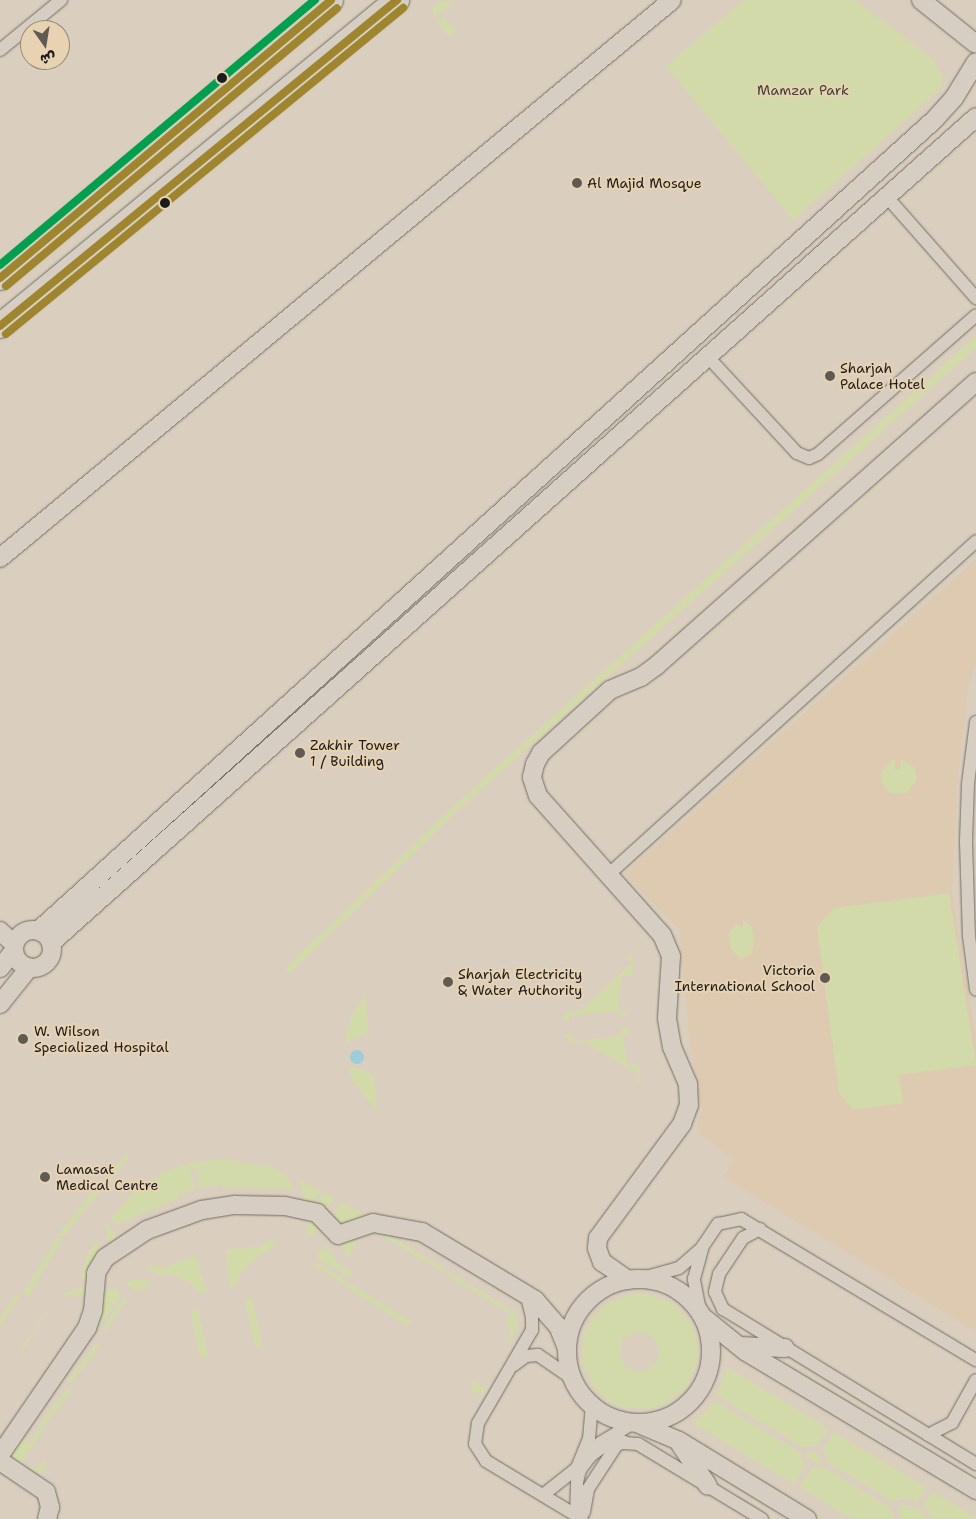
<!DOCTYPE html>
<html>
<head>
<meta charset="utf-8">
<style>
	body { margin:0 }
	#map { position:relative; width:976px; height:1519px; overflow:hidden; background:#dacfbe; font-family:"Shantell Sans","Playpen Sans Arabic",sans-serif }
	div>[style] { position:absolute }
	[style*='--x'] { left:calc(var(--x)*1px); top:calc(var(--y)*1px); width:calc(var(--w)*1px); rotate:calc(var(--a)*1deg) }
	.built>* { inset:0; background:#ddcab0 }
	.green>* { inset:0; background:#d2daaa; transform-origin:0 0 }
	.water>* { inset:0; background:#9eccd9 }
	.round { border-radius:50% }
	.roads { filter:drop-shadow(0 0 1px #726d65) drop-shadow(0 0 1px #726d65) }
	.street>* { height:12px; margin:-6px; padding:0 6px; transform-origin:6px; border-radius:6px; background:#d6cec2 }
	.secondary>* { height:18px; margin:-9px; padding:0 9px; transform-origin:9px; border-radius:9px; background:#d6cec2 }
	.secondary>.ring { margin:-9px; padding:0; box-sizing:content-box; background:none; border:18px solid #d6cec2; border-radius:50% }
	.highway>* { height:24px; margin:-12px; padding:0 12px; transform-origin:12px; border-radius:12px; background:#d6cec2 }
	.bus-1>* { height:8px; margin:-4px; padding:0 4px; transform-origin:4px; border-radius:4px; background:#a0852f }
	.bus-2>* { height:8px; margin:-4px; padding:0 4px; transform-origin:4px; border-radius:4px; background:#a0852f }
	.bus-3>* { height:8px; margin:-4px; padding:0 4px; transform-origin:4px; border-radius:4px; background:#019f4e }
	.dots>* { width:14px; height:14px; translate:-50% -50%; box-sizing:border-box; border:2px solid #e7d2b1; border-radius:50% }
	span { translate:-50% -50%; white-space:nowrap; text-align:center; line-height:1.15; -webkit-text-stroke:4px #e7d2b1; paint-order:stroke }
	.park-label { font-size:14px; color:#3f4435 }
	.poi-label { font-size:14px; color:#1c1c1c }
	.left { translate:0 -50%; text-align:left }
	.right { translate:-100% -50%; text-align:right }
	.north { position:absolute; left:20px; top:20px; width:50px; height:50px; box-sizing:border-box; background:#e7d2b1; border:1px solid #968975; border-radius:50%; rotate:167deg; font-size:14px; font-weight:700; line-height:20px; text-align:center; color:#1c1c1c }
	.north::after { content:''; display:block; margin:auto; width:18px; height:22px; background:#5e5b55; clip-path:polygon(50% 0,100% 100%,50% 72%,0 100%) }
</style>
</head>
<body>
<div id="map">
	<div class="built">
		<i style="clip-path:polygon(976px 559px,976px 661px,969px 684px,958px 776px,952px 892px,976px 1040px,976px 1332px,723px 1177px,734px 1160px,699px 1133px,697px 1123px,702px 1110px,690px 1045px,679px 930px,624px 874px)"></i>
	</div>
	<div class="green">
		<i style="clip-path:polygon(444px 0,455px 3px,433px 18px,433px 5px)"></i>
		<i style="clip-path:polygon(744px 0,855px 0,933px 59px,943px 77px,940px 89px,793px 220px,666px 66px)"></i>
		<i style="left:443px;top:16px;width:20px;height:9px;rotate:49deg"></i>
		<i style="clip-path:polygon(976px 336px,976px 348px,465px 804px,289px 974px,284px 970px,461px 799px)"></i>
		<i style="clip-path:polygon(892px 760px,895px 760px,895px 770px,900px 770px,901px 760px,914px 767px,917px 779px,907px 793px,890px 793px,882px 784px,881px 773px)"></i>
		<i style="clip-path:polygon(949px 893px,976px 1065px,899px 1075px,903px 1103px,853px 1110px,839px 1093px,817px 927px,834px 908px)"></i>
		<i style="clip-path:polygon(743px 920px,752px 927px,755px 939px,751px 954px,741px 959px,731px 949px,729px 934px,738px 921px,738px 927px,743px 927px)"></i>
		<i style="clip-path:polygon(627px 955px,633px 957px,632px 975px,622px 975px,618px 1011px,629px 1011px,622px 1018px,615px 1011px,569px 1016px,569px 1023px,563px 1020px,567px 1011px,580px 1011px,631px 964px)"></i>
		<i style="clip-path:polygon(365px 994px,369px 1031px,345px 1043px,351px 1017px)"></i>
		<i style="clip-path:polygon(629px 1027px,630px 1034px,622px 1036px,628px 1066px,638px 1064px,642px 1081px,637px 1084px,640px 1075px,584px 1042px,571px 1044px,565px 1035px,572px 1033px,574px 1042px,619px 1036px,622px 1028px)"></i>
		<i style="clip-path:polygon(354px 1067px,374px 1075px,377px 1112px,352px 1080px,348px 1068px)"></i>
		<i style="left:125px;top:1154px;width:5px;height:33px;rotate:37deg"></i>
		<i style="clip-path:polygon(224px 1159px,271px 1167px,286px 1175px,294px 1189px,223px 1188px,222px 1184px,200px 1189px,196px 1171px,213px 1165px,182px 1172px,191px 1172px,195px 1190px,178px 1194px,179px 1198px,116px 1225px,111px 1218px,135px 1191px,165px 1172px,188px 1163px)"></i>
		<i style="clip-path:polygon(299px 1180px,320px 1190px,314px 1205px,305px 1203px)"></i>
		<i style="left:101px;top:1181px;width:6px;height:68px;rotate:39deg"></i>
		<i style="clip-path:polygon(323px 1191px,335px 1198px,325px 1210px,317px 1206px)"></i>
		<i style="clip-path:polygon(341px 1202px,359px 1212px,367px 1219px,340px 1228px,332px 1216px)"></i>
		<i style="clip-path:polygon(309px 1217px,320px 1222px,314px 1236px,307px 1234px)"></i>
		<i style="clip-path:polygon(107px 1223px,117px 1237px,108px 1243px,106px 1231px)"></i>
		<i style="left:382px;top:1231px;width:75px;height:4px;rotate:31deg"></i>
		<i style="left:57px;top:1237px;width:6px;height:66px;rotate:31deg"></i>
		<i style="clip-path:polygon(97px 1239px,101px 1252px,86px 1280px,81px 1280px,87px 1255px)"></i>
		<i style="clip-path:polygon(352px 1239px,357px 1243px,348px 1257px,342px 1245px)"></i>
		<i style="clip-path:polygon(269px 1240px,278px 1242px,266px 1253px,261px 1253px,240px 1274px,238px 1283px,230px 1288px,226px 1249px,259px 1247px)"></i>
		<i style="clip-path:polygon(330px 1248px,336px 1261px,352px 1273px,350px 1277px,317px 1259px,318px 1251px)"></i>
		<i style="clip-path:polygon(195px 1255px,207px 1293px,197px 1291px,191px 1283px,166px 1273px,160px 1275px,146px 1269px,151px 1265px,164px 1268px)"></i>
		<i style="left:317px;top:1263px;width:36px;height:4px;rotate:32deg"></i>
		<i style="left:449px;top:1272px;width:71px;height:4px;rotate:31deg"></i>
		<i style="clip-path:polygon(139px 1279px,149px 1281px,150px 1286px,134px 1290px,127px 1285px,128px 1281px)"></i>
		<i style="left:350px;top:1283px;width:31px;height:6px;rotate:32deg"></i>
		<i style="clip-path:polygon(81px 1287px,86px 1287px,86px 1296px,76px 1294px,68px 1298px,63px 1294px)"></i>
		<i style="clip-path:polygon(116px 1289px,121px 1296px,99px 1327px,93px 1323px,101px 1292px)"></i>
		<i style="clip-path:polygon(16px 1294px,20px 1297px,0 1326px,0 1317px)"></i>
		<i style="clip-path:polygon(59px 1294px,23px 1350px,21px 1349px)"></i>
		<i style="clip-path:polygon(evenodd,630px 1294px,648px 1294px,674px 1304px,692px 1324px,697px 1341px,698px 1360px,688px 1385px,667px 1403px,650px 1409px,622px 1407px,606px 1399px,593px 1386px,582px 1361px,584px 1334px,592px 1318px,605px 1305px,630px 1294px,636px 1332px,651px 1335px,660px 1349px,656px 1364px,643px 1372px,627px 1369px,619px 1355px,622px 1340px,636px 1332px)"></i>
		<i style="clip-path:polygon(124px 1298px,127px 1300px,106px 1331px,102px 1329px)"></i>
		<i style="clip-path:polygon(252px 1298px,263px 1346px,255px 1347px,245px 1299px)"></i>
		<i style="clip-path:polygon(378px 1301px,412px 1322px,409px 1327px,375px 1305px)"></i>
		<i style="left:198px;top:1309px;width:49px;height:8px;rotate:78deg"></i>
		<i style="clip-path:polygon(513px 1310px,517px 1318px,516px 1330px,504px 1351px,511px 1333px,506px 1320px)"></i>
		<i style="left:96px;top:1343px;width:5px;height:47px;rotate:37deg"></i>
		<i style="clip-path:polygon(727px 1367px,828px 1428px,817px 1446px,802px 1447px,717px 1395px)"></i>
		<i style="clip-path:polygon(472px 1381px,486px 1389px,483px 1394px,474px 1392px,470px 1384px)"></i>
		<i style="left:67px;top:1388px;width:5px;height:47px;rotate:37deg"></i>
		<i style="clip-path:polygon(714px 1401px,799px 1452px,805px 1465px,794px 1484px,693px 1423px)"></i>
		<i style="clip-path:polygon(39px 1428px,43px 1431px,22px 1462px,35px 1470px,46px 1460px,45px 1470px,38px 1475px,38px 1470px,35px 1473px,10px 1456px,21px 1440px,28px 1444px)"></i>
		<i style="clip-path:polygon(834px 1432px,927px 1488px,918px 1502px,906px 1498px,894px 1502px,829px 1463px,823px 1450px)"></i>
		<i style="clip-path:polygon(808px 1451px,819px 1455px,822px 1464px,809px 1460px,805px 1455px)"></i>
		<i style="clip-path:polygon(812px 1468px,825px 1468px,891px 1508px,894px 1519px,852px 1519px,800px 1487px)"></i>
		<i style="clip-path:polygon(932px 1491px,976px 1518px,976px 1519px,933px 1519px,923px 1506px)"></i>
		<i style="clip-path:polygon(910px 1505px,921px 1511px,927px 1519px,900px 1519px,898px 1507px)"></i>
	</div>
	<div class="water">
		<i class="round" style="left:350px;top:1050px;width:14px;height:14px"></i>
	</div>
	<div class="roads">
		<div class="street">
			<i style="--x:0;--y:50;--w:79;--a:-39.3"></i>
			<i style="--x:887;--y:197;--w:135;--a:48.6"></i>
			<i style="--x:708;--y:357;--w:131;--a:47.2"></i>
			<i style="--x:797;--y:453;--w:13;--a:23"></i>
			<i style="--x:809;--y:458;--w:10;--a:-24"></i>
			<i style="--x:818;--y:454;--w:210;--a:-41.3"></i>
			<i style="--x:976;--y:722;--w:63;--a:97.4"></i>
			<i style="--x:968;--y:784;--w:58;--a:92"></i>
			<i style="--x:966;--y:842;--w:94;--a:88.2"></i>
			<i style="--x:969;--y:936;--w:54;--a:82.6"></i>
			<i style="--x:608;--y:875;--w:497;--a:-42.2"></i>
			<i style="--x:760;--y:1229;--w:19;--a:152"></i>
			<i style="--x:743;--y:1238;--w:43;--a:123.7"></i>
			<i style="--x:719;--y:1274;--w:18;--a:103"></i>
			<i style="--x:715;--y:1292;--w:19;--a:65"></i>
			<i style="--x:723;--y:1309;--w:297;--a:31.5"></i>
			<i style="--x:639;--y:1279;--w:41;--a:-15.4"></i>
			<i style="--x:679;--y:1268;--w:28;--a:-41"></i>
			<i style="--x:526;--y:1293;--w:25;--a:76"></i>
			<i style="--x:532;--y:1317;--w:13;--a:90"></i>
			<i style="--x:532;--y:1330;--w:108;--a:120.1"></i>
			<i style="--x:478;--y:1423;--w:21;--a:98"></i>
			<i style="--x:475;--y:1444;--w:20;--a:57"></i>
			<i style="--x:486;--y:1461;--w:112;--a:31.1"></i>
			<i style="--x:700;--y:1311;--w:33;--a:-101"></i>
			<i style="--x:694;--y:1279;--w:34;--a:-75"></i>
			<i style="--x:703;--y:1246;--w:27;--a:-56"></i>
			<i style="--x:718;--y:1224;--w:24;--a:-12"></i>
			<i style="--x:741;--y:1219;--w:274;--a:31"></i>
			<i style="--x:514;--y:1365;--w:15;--a:-37"></i>
			<i style="--x:526;--y:1356;--w:12;--a:-5"></i>
			<i style="--x:538;--y:1355;--w:42;--a:34.4"></i>
			<i style="--x:928;--y:1435;--w:27;--a:-27"></i>
			<i style="--x:952;--y:1423;--w:49;--a:-60.8"></i>
			<i style="--x:589;--y:1457;--w:26;--a:-36"></i>
			<i style="--x:610;--y:1442;--w:28;--a:4"></i>
			<i style="--x:638;--y:1444;--w:145;--a:31.2"></i>
			<i style="--x:543;--y:1495;--w:43;--a:-38.5"></i>
			<i style="--x:577;--y:1468;--w:31;--a:-68"></i>
			<i style="--x:589;--y:1439;--w:34;--a:-85"></i>
			<i style="--x:584;--y:1512;--w:23;--a:-80"></i>
			<i style="--x:588;--y:1489;--w:51;--a:-56.9"></i>
			<i style="--x:616;--y:1446;--w:9;--a:-32"></i>
			<i style="--x:576;--y:1515;--w:33;--a:-88"></i>
			<i style="--x:577;--y:1482;--w:12;--a:-76"></i>
			<i style="--x:580;--y:1470;--w:34;--a:-53"></i>
			<i style="--x:600;--y:1443;--w:39;--a:-31"></i>
		</div>
		<div class="secondary">
			<i style="--x:921;--y:0;--w:70;--a:38.7"></i>
			<i style="--x:0;--y:558;--w:873;--a:-39.7"></i>
			<i class="ring" style="left:14px;top:930px;width:20px;height:20px"></i>
			<i style="--x:0;--y:931;--w:19;--a:43"></i>
			<i style="--x:38;--y:931;--w:1210;--a:-42.15"></i>
			<i style="--x:935;--y:119;--w:28;--a:-48"></i>
			<i style="--x:954;--y:98;--w:42;--a:-58.6"></i>
			<i style="--x:51;--y:943;--w:1240;--a:-41.76"></i>
			<i style="--x:0;--y:968;--w:22;--a:-51"></i>
			<i style="--x:0;--y:1004;--w:46;--a:-51.1"></i>
			<i class="ring" style="left:567px;top:1279px;width:126px;height:126px"></i>
			<i style="--x:628;--y:1280;--w:32;--a:-145"></i>
			<i style="--x:602;--y:1262;--w:15;--a:-110"></i>
			<i style="--x:597;--y:1248;--w:10;--a:-84"></i>
			<i style="--x:598;--y:1238;--w:142;--a:-53.6"></i>
			<i style="--x:682;--y:1124;--w:20;--a:-70"></i>
			<i style="--x:689;--y:1105;--w:21;--a:-93"></i>
			<i style="--x:688;--y:1084;--w:40;--a:-113.4"></i>
			<i style="--x:672;--y:1047;--w:29;--a:-100"></i>
			<i style="--x:667;--y:1018;--w:62;--a:-86.3"></i>
			<i style="--x:671;--y:956;--w:23;--a:-113"></i>
			<i style="--x:662;--y:935;--w:186;--a:-131.7"></i>
			<i style="--x:538;--y:796;--w:20;--a:-108"></i>
			<i style="--x:532;--y:777;--w:13;--a:-77"></i>
			<i style="--x:535;--y:764;--w:13;--a:-61"></i>
			<i style="--x:541;--y:753;--w:93;--a:-42.4"></i>
			<i style="--x:610;--y:690;--w:34;--a:-23"></i>
			<i style="--x:641;--y:677;--w:19;--a:-36"></i>
			<i style="--x:656;--y:666;--w:428;--a:-41.6"></i>
			<i style="--x:704;--y:1318;--w:53;--a:38.8"></i>
			<i style="--x:745;--y:1351;--w:270;--a:31"></i>
			<i style="--x:739;--y:1346;--w:46;--a:2.5"></i>
			<i style="--x:639;--y:1424;--w:43;--a:23"></i>
			<i style="--x:679;--y:1441;--w:150;--a:31.4"></i>
			<i style="--x:680;--y:1444;--w:50;--a:56.3"></i>
			<i style="--x:0;--y:1455;--w:154;--a:-55.6"></i>
			<i style="--x:87;--y:1328;--w:18;--a:-71"></i>
			<i style="--x:93;--y:1311;--w:38;--a:-85"></i>
			<i style="--x:96;--y:1273;--w:17;--a:-59"></i>
			<i style="--x:105;--y:1258;--w:50;--a:-33.7"></i>
			<i style="--x:147;--y:1230;--w:59;--a:-20"></i>
			<i style="--x:202;--y:1210;--w:33;--a:-9"></i>
			<i style="--x:235;--y:1205;--w:50;--a:1.1"></i>
			<i style="--x:285;--y:1206;--w:33;--a:12"></i>
			<i style="--x:317;--y:1213;--w:30;--a:46"></i>
			<i style="--x:338;--y:1235;--w:37;--a:-19"></i>
			<i style="--x:373;--y:1223;--w:50;--a:10.4"></i>
			<i style="--x:422;--y:1232;--w:132;--a:31"></i>
			<i style="--x:535;--y:1300;--w:35;--a:49"></i>
			<i style="--x:558;--y:1326;--w:24;--a:68"></i>
			<i style="--x:0;--y:1461;--w:55;--a:34"></i>
			<i style="--x:46;--y:1492;--w:16;--a:75"></i>
			<i style="--x:50;--y:1507;--w:12;--a:104"></i>
		</div>
		<div class="highway">
			<i style="--x:0;--y:278;--w:432;--a:-40"></i>
			<i style="--x:0;--y:326;--w:514;--a:-39.39"></i>
		</div>
	</div>
	<div class="bus-1">
		<i style="--x:0;--y:278;--w:432;--a:-40"></i>
		<i style="--x:0;--y:326;--w:514;--a:-39.39"></i>
	</div>
	<div class="bus-2">
		<i style="--x:6;--y:286;--w:432;--a:-40"></i>
		<i style="--x:6;--y:334;--w:514;--a:-39.39"></i>
	</div>
	<div class="bus-3">
		<i style="--x:0;--y:265;--w:412;--a:-40.1"></i>
	</div>
	<div class="dots">
		<i style="left:222px;top:78px;background:#1c1c1c"></i>
		<i style="left:577px;top:183px;background:#5e5b55"></i>
		<i style="left:165px;top:203px;background:#1c1c1c"></i>
		<i style="left:830px;top:376px;background:#5e5b55"></i>
		<i style="left:300px;top:753px;background:#5e5b55"></i>
		<i style="left:825px;top:978px;background:#5e5b55"></i>
		<i style="left:448px;top:982px;background:#5e5b55"></i>
		<i style="left:23px;top:1039px;background:#5e5b55"></i>
		<i style="left:45px;top:1177px;background:#5e5b55"></i>
	</div>
	<div class="park-label">
		<span style="left:803px;top:90px">Mamzar Park</span>
	</div>
	<div class="poi-label">
		<span class="left" style="left:587px;top:183px">Al Majid Mosque</span>
		<span class="left" style="left:840px;top:376px">Sharjah<br>Palace Hotel</span>
		<span class="left" style="left:310px;top:753px">Zakhir Tower<br>1 / Building</span>
		<span class="right" style="left:815px;top:978px">Victoria<br>International School</span>
		<span class="left" style="left:458px;top:982px">Sharjah Electricity<br>&amp; Water Authority</span>
		<span class="left" style="left:34px;top:1039px">W. Wilson<br>Specialized Hospital</span>
		<span class="left" style="left:56px;top:1177px">Lamasat<br>Medical Centre</span>
	</div>
	<div class="north">ش</div>
</div>
</body>
</html>
